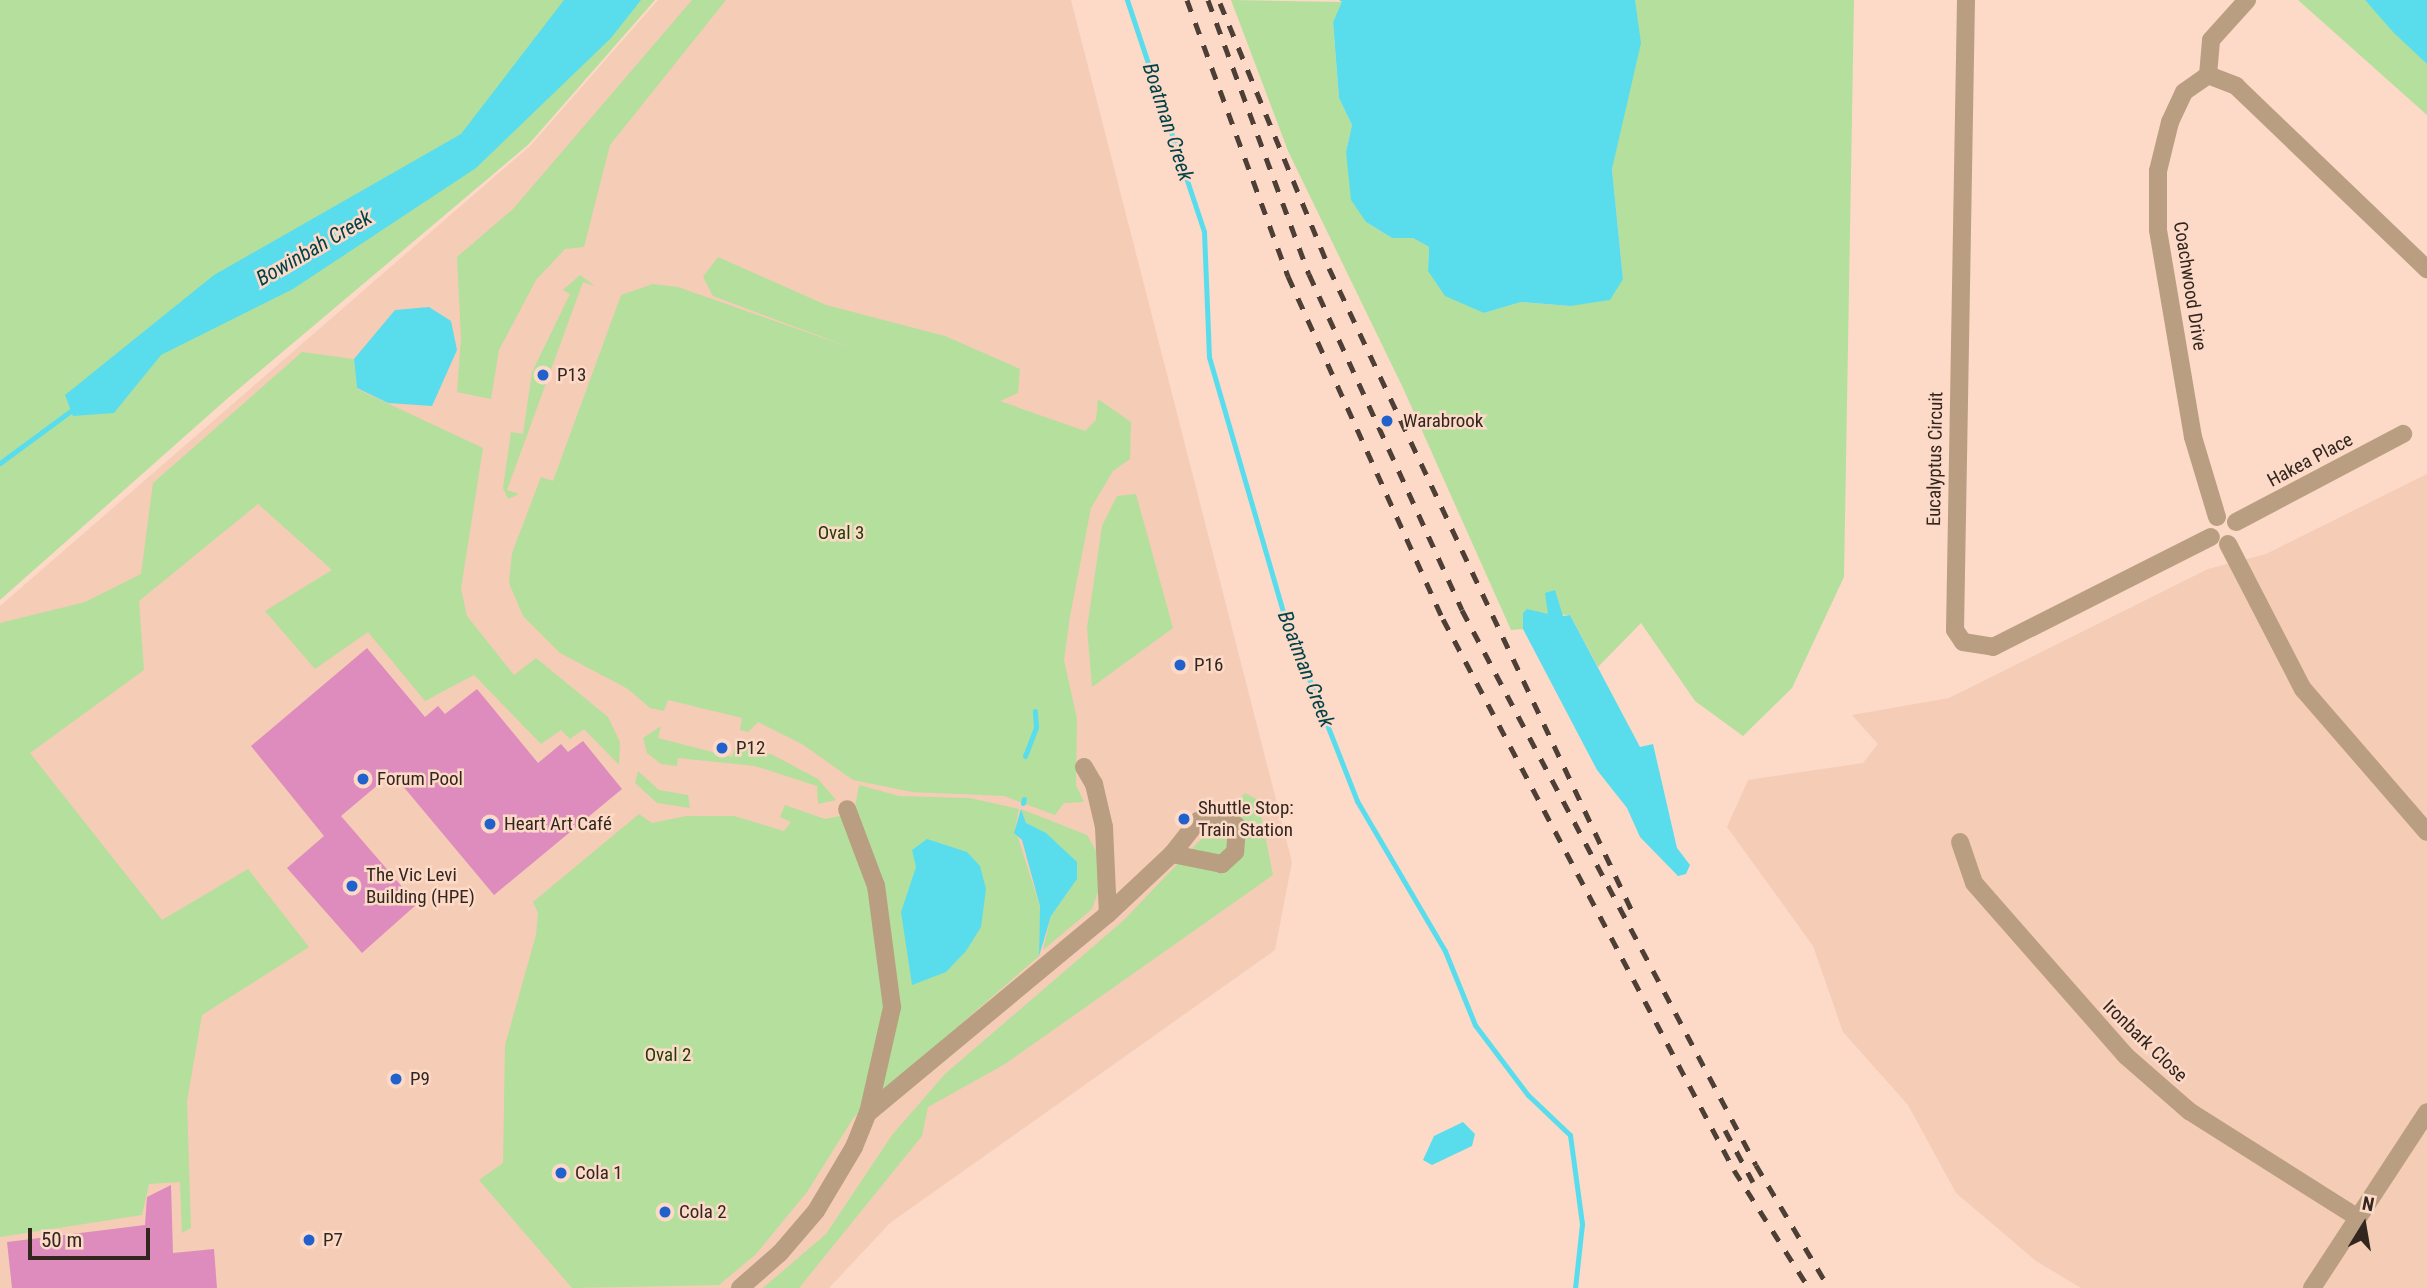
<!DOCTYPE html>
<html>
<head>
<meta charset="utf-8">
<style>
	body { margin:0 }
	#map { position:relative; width:2427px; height:1288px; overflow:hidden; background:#fcdac7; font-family:"Roboto Condensed",sans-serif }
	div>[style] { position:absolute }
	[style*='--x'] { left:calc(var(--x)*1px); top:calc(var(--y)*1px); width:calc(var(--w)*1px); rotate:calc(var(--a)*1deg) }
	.built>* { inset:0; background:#f5ccb6 }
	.green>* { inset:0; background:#b5df9d }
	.water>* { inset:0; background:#59dded }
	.stream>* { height:5px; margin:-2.5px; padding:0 2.5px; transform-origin:2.5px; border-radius:2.5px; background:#59dded }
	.building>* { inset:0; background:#de8cbd }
	.street>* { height:18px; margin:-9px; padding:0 9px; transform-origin:9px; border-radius:9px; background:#ba9e81 }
	.rail>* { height:5px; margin-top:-2.5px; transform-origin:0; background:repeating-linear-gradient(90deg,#4e3f36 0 12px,transparent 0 24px) }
	.dots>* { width:19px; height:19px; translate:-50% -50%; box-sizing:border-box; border:4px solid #fcdac7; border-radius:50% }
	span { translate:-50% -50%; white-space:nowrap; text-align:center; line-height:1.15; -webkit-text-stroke:5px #fcdac7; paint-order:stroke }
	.street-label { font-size:19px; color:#32261f }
	.poi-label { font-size:19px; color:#32261f }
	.left { translate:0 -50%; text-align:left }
	.park-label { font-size:19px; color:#1e3c05 }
	.water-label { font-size:21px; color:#024249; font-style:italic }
	.north { position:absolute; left:2329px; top:1190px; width:70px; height:70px; -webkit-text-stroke:5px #fcdac7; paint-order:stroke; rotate:11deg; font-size:19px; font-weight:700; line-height:28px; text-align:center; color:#32261f }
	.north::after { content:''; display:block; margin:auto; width:24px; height:32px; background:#32261f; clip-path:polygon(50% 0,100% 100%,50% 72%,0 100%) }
	.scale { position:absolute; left:28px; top:1228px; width:122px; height:32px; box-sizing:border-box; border:4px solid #32261f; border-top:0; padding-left:9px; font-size:21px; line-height:24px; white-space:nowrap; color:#32261f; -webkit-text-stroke:5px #fcdac7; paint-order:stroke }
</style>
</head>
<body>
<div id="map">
	<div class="built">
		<i style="clip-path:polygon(658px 0,1071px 0,1292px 862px,1275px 950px,890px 1223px,829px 1288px,0 1288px,0 606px,530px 146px)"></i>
		<i style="clip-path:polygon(2427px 474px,2427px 1288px,2081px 1288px,2036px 1261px,1956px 1193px,1908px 1105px,1843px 1032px,1813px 946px,1727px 827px,1748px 780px,1863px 763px,1878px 744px,1852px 715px,1949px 698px,2208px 569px,2266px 554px)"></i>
	</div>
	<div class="green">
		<i style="clip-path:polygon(0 0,655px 0,529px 144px,228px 398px,0 600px)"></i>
		<i style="clip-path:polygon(692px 0,726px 0,610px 145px,584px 247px,565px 249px,536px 280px,499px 350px,491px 399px,457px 392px,461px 338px,457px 257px,513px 209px)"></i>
		<i style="clip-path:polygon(1231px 0,1343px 2px,1333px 22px,1339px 98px,1352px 125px,1346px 152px,1366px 222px,1392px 238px,1413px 238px,1429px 247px,1428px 271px,1484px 313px,1521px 302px,1570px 306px,1623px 279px,1612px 169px,1635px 0,1854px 0,1844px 577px,1792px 688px,1743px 736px,1695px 701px,1641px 623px,1598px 667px,1570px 615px,1523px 613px,1523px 629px,1511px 630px,1403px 388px,1288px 151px)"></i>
		<i style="clip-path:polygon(2298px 0,2365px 0,2427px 64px,2427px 115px)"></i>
		<i style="clip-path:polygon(718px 257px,826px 305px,945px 336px,1020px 369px,1018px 393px,1000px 401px,1085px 431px,1096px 420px,1098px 399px,1131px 422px,1130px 459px,1113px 471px,1091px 508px,1070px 616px,1064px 660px,1077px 719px,1076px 785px,1084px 802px,1064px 803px,1055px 815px,1004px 796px,912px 792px,853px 780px,802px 744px,758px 722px,748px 732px,740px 730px,742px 718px,668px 700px,664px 711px,650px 708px,628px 689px,560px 653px,523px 616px,509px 583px,512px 553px,541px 477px,553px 481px,621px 295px,653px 284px,678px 287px,857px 350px,713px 296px,703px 277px)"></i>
		<i style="clip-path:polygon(580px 275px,595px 286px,583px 282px,507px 490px,519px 494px,508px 499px,503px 488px,511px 432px,523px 434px,532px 372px,570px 294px,563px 290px)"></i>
		<i style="clip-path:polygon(302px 352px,354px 359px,357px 389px,483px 448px,461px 589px,467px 616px,514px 675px,536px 658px,608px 717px,620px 742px,619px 765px,584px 729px,570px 739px,561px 730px,541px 744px,474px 675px,425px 701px,368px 632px,315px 669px,265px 611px,332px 570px,258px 504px,139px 601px,144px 670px,30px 753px,162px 920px,248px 869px,309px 947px,202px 1015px,187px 1101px,191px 1228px,182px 1233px,180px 1182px,149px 1184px,142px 1215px,0 1237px,0 623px,85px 602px,141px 574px,153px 483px)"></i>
		<i style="clip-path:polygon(1136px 494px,1173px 628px,1092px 687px,1087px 628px,1102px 526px,1117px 496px)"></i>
		<i style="clip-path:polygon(661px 726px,658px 738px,732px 757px,736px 744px,773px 755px,818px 779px,836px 800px,818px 804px,817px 786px,755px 766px,678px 758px,677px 766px,661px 764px,647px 753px,643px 738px)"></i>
		<i style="clip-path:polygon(638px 771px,659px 790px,688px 795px,690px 808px,657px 803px,635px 783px)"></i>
		<i style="clip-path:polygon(859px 785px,899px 796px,970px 798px,1019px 809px,1015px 829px,1040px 906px,1039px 956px,854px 1117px,807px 1192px,756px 1254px,719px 1285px,572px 1288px,479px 1180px,503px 1163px,505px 1045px,536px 935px,538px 913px,533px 902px,639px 814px,652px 823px,686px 816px,734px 816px,784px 831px,791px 822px,780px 817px,785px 805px,825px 819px,854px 813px)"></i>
		<i style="clip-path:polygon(1245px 793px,1258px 800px,1273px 875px,1005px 1064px,928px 1107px,922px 1136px,799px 1288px,763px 1288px,826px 1234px,892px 1135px,945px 1074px,1124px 920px)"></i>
		<i style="clip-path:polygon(1021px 809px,1087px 835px,1098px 854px,1099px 889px,1092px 909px,1043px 950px,1051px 916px,1077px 879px,1077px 862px,1026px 823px)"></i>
	</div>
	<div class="water">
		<i style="clip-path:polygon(564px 0,641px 0,611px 38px,476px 168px,293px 289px,161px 355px,114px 413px,73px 416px,65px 395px,214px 275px,461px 134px)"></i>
		<i style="clip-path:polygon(1339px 0,1635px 0,1641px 43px,1612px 169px,1623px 279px,1610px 300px,1570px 306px,1521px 302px,1484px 313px,1445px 296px,1428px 271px,1429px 247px,1413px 238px,1392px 238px,1366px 222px,1351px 200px,1346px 152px,1352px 125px,1339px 98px,1333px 22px,1342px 2px)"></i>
		<i style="clip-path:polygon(2365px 0,2427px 0,2427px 64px,2393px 32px)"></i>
		<i style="clip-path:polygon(429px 307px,451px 321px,457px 350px,432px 406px,388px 403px,357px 388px,354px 359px,395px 310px)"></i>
		<i style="clip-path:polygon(1555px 590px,1563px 616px,1570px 615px,1640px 747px,1653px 744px,1677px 848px,1690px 865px,1686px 874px,1678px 876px,1640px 837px,1627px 808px,1597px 770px,1523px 629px,1523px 613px,1527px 609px,1548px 614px,1545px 593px)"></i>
		<i style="clip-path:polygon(1021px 809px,1026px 823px,1046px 833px,1077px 862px,1077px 879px,1051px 916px,1039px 956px,1040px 906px,1022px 840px,1014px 833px)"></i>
		<i style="clip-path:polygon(927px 839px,967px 852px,980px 866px,986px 889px,981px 927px,966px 951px,946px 972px,912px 985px,901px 912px,916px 867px,912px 850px)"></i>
		<i style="clip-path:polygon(1463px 1122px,1475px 1134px,1472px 1146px,1432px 1165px,1423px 1160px,1434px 1136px)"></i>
	</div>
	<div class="stream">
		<i style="--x:1127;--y:0;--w:244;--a:71.6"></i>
		<i style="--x:1204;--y:232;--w:125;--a:87.7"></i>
		<i style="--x:1209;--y:357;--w:272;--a:73.8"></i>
		<i style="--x:1285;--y:618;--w:197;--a:68.5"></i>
		<i style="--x:1357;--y:801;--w:174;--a:59.6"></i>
		<i style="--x:1445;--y:951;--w:80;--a:67.9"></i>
		<i style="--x:1475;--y:1025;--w:88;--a:52.9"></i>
		<i style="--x:1528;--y:1095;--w:58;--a:43.6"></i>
		<i style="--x:1570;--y:1135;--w:90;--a:82.3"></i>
		<i style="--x:1582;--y:1224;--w:64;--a:96.2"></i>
		<i style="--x:0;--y:463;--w:94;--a:-36.4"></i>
		<i style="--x:1025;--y:756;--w:31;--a:-69"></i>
		<i style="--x:1036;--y:727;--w:16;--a:-94"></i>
		<i style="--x:1023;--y:803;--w:4;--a:-76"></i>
	</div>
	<div class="building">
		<i style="clip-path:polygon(367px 648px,425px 717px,438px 706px,445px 714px,477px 689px,538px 763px,561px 744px,568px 752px,583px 741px,622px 789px,494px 895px,392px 773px,341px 816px,417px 904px,362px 953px,287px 868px,324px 836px,251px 746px)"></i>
		<i style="clip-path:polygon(171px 1185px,173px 1253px,214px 1249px,217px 1288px,12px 1288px,7px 1242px,145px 1225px,147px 1197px)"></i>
	</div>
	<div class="street">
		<i style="--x:1966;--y:0;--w:630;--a:91"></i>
		<i style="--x:1955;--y:630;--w:14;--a:56"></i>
		<i style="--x:1963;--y:642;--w:30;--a:9"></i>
		<i style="--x:1993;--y:647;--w:244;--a:-26.8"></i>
		<i style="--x:2208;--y:75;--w:35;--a:-85"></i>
		<i style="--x:2211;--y:40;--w:54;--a:-48"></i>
		<i style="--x:2217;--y:517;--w:84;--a:-106.7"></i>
		<i style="--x:2193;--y:437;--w:210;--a:-99.6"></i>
		<i style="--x:2158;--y:230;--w:59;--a:-90"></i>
		<i style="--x:2158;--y:171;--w:50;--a:-76.2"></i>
		<i style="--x:2170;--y:122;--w:33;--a:-65"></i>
		<i style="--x:2184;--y:92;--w:29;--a:-35"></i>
		<i style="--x:2208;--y:75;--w:30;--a:21"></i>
		<i style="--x:2236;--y:86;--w:265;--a:43.8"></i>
		<i style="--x:2236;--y:522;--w:189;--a:-27.8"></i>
		<i style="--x:2228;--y:544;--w:163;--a:62.7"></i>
		<i style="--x:2303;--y:689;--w:189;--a:49.1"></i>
		<i style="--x:1084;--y:767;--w:20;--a:60"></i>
		<i style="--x:1094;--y:784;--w:44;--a:76.9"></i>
		<i style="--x:1104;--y:827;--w:87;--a:87.4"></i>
		<i style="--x:1960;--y:842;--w:43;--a:71.1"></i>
		<i style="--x:1974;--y:883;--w:230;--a:48.7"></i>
		<i style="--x:2126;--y:1056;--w:84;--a:41.1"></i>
		<i style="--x:2189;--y:1111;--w:196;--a:32.3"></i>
		<i style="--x:868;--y:1113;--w:312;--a:-39.7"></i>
		<i style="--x:1108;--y:914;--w:88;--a:-43.2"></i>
		<i style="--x:1172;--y:854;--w:42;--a:-51.8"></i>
		<i style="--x:1198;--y:821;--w:23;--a:-20"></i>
		<i style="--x:1220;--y:813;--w:21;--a:37"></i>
		<i style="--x:1237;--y:826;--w:26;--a:94"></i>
		<i style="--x:1235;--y:852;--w:18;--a:137"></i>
		<i style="--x:1222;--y:864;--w:51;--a:-168.7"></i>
		<i style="--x:740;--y:1288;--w:53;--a:-41.2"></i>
		<i style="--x:780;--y:1253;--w:55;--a:-49.4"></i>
		<i style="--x:816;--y:1211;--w:74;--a:-59.3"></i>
		<i style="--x:854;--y:1147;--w:37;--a:-68"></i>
		<i style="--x:868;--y:1113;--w:109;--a:-77.2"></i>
		<i style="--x:892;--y:1007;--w:122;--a:-97.5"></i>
		<i style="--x:876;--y:886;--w:82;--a:-110.6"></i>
		<i style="--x:2312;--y:1288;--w:210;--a:-56.8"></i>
	</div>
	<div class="rail">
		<i style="--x:1187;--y:0;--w:294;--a:69.9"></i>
		<i style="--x:1288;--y:276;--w:376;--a:65.7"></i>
		<i style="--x:1443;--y:619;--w:623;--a:62.16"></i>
		<i style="--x:1734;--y:1170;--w:140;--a:57.6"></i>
		<i style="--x:1208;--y:0;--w:292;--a:69.8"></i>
		<i style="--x:1309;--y:274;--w:369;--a:65.5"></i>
		<i style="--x:1462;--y:610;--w:628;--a:62.09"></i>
		<i style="--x:1756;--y:1165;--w:143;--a:59.3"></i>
		<i style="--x:1220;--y:3;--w:287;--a:67.6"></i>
		<i style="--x:1329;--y:268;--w:711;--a:64.77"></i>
		<i style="--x:1725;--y:1130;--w:59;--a:61.7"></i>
	</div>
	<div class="dots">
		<i style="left:543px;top:375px;background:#2161cd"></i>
		<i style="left:1387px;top:421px;background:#2161cd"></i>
		<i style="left:1180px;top:665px;background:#2161cd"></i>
		<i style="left:722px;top:748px;background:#2161cd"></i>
		<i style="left:363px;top:779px;background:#2161cd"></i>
		<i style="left:1184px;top:819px;background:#2161cd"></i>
		<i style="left:490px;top:824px;background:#2161cd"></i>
		<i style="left:352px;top:886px;background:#2161cd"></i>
		<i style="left:396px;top:1079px;background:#2161cd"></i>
		<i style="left:561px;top:1173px;background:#2161cd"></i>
		<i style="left:665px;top:1212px;background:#2161cd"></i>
		<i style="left:309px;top:1240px;background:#2161cd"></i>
	</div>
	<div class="street-label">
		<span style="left:2190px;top:286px;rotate:81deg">Coachwood Drive</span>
		<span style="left:1935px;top:459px;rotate:-89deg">Eucalyptus Circuit</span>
		<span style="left:2310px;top:460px;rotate:-28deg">Hakea Place</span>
		<span style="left:2145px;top:1041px;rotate:44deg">Ironbark Close</span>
	</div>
	<div class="poi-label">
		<span class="left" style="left:557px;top:375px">P13</span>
		<span class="left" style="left:1403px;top:421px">Warabrook</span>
		<span class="left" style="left:1194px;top:665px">P16</span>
		<span class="left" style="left:736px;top:748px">P12</span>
		<span class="left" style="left:377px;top:779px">Forum Pool</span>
		<span class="left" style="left:1198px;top:819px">Shuttle Stop:<br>Train Station</span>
		<span class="left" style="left:504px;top:824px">Heart Art Café</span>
		<span class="left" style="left:366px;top:886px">The Vic Levi<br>Building (HPE)</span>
		<span class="left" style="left:410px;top:1079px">P9</span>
		<span class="left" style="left:575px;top:1173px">Cola 1</span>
		<span class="left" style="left:679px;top:1212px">Cola 2</span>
		<span class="left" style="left:323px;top:1240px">P7</span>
	</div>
	<div class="park-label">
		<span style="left:841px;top:533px">Oval 3</span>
		<span style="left:668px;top:1055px">Oval 2</span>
	</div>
	<div class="water-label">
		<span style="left:1168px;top:122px;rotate:72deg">Boatman Creek</span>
		<span style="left:314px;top:248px;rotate:-30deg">Bowinbah Creek</span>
		<span style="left:1306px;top:669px;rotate:69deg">Boatman Creek</span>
	</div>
	<div class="north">N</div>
	<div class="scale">50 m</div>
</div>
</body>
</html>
